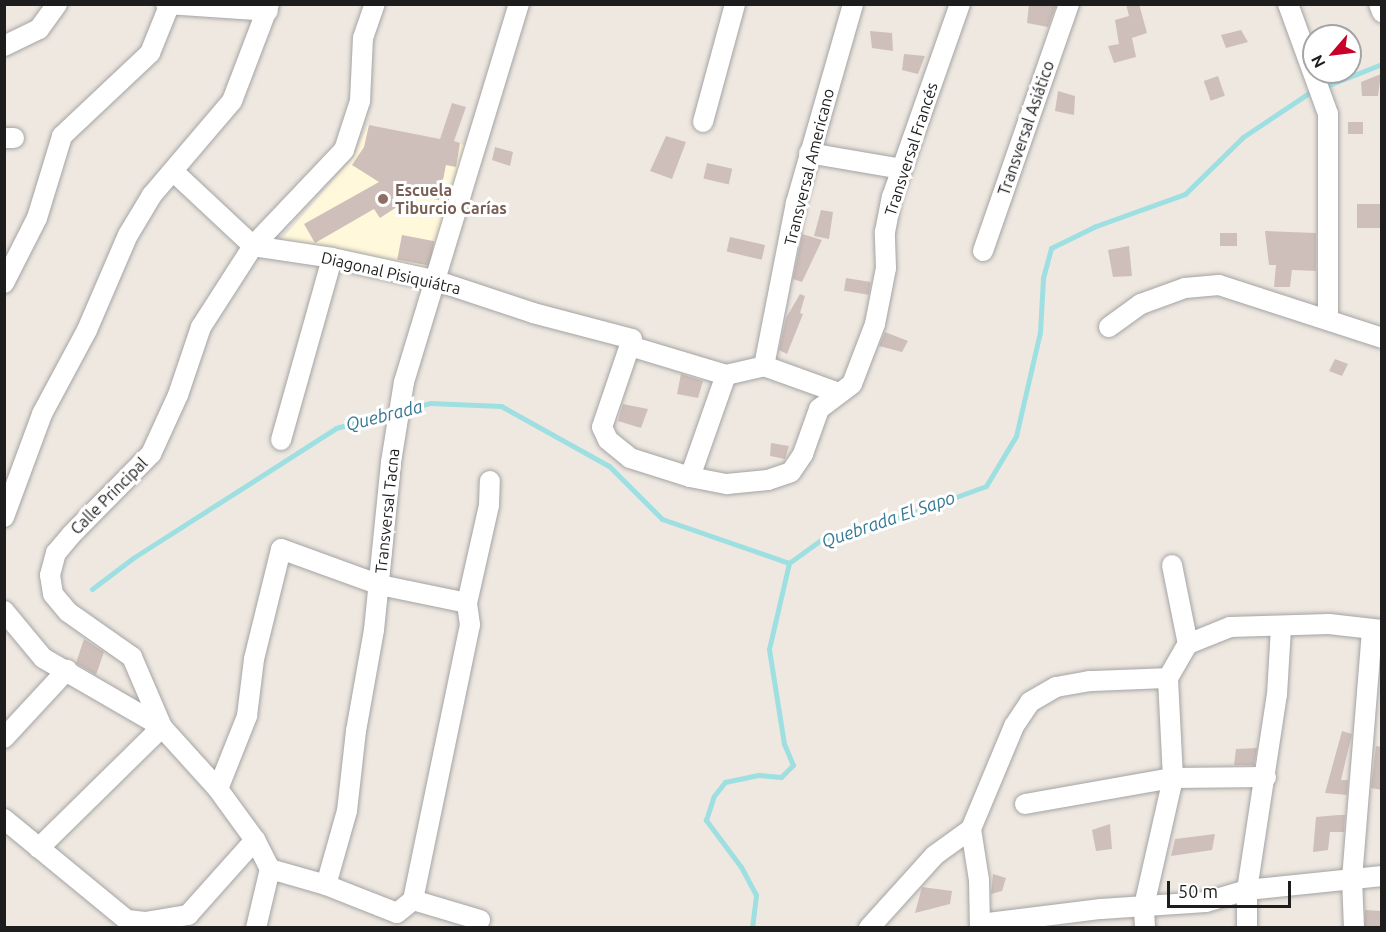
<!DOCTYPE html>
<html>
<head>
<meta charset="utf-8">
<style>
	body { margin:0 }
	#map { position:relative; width:1386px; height:932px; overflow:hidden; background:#efe8e1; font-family:Ubuntu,sans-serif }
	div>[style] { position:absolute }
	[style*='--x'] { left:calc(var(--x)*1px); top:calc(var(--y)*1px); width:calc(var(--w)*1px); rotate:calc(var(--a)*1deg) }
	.education>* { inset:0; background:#fff8da }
	.stream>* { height:5px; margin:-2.5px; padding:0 2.5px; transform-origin:2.5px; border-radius:2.5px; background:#9edfe1 }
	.building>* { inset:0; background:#cfbfba; transform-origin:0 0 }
	.roads { filter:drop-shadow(0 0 2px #a4a4a4) drop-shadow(0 0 2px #a4a4a4) }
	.minor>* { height:20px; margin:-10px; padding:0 10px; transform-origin:10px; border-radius:10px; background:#fff }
	.dots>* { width:16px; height:16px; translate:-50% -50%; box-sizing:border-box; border:3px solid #fff; border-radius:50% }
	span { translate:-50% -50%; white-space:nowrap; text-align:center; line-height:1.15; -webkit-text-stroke:6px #fff; paint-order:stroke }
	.street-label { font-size:16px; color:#1d1d1d }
	.education-label { font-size:16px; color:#785e54; font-weight:700 }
	.left { translate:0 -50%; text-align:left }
	.water-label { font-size:18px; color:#377893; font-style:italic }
	.frame { position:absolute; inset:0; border:6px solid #1d1d1d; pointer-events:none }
	.north { position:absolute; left:1302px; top:24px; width:60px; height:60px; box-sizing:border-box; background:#fff; border:2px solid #a5a5a5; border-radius:50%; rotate:242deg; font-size:16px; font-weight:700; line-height:24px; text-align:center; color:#1d1d1d }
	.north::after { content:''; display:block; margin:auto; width:21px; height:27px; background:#c90028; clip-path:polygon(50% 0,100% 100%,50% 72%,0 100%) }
	.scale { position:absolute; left:1167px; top:881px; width:124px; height:27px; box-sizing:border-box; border:3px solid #1d1d1d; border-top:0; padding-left:8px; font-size:18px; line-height:21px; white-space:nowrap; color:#1d1d1d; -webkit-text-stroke:4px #fff; paint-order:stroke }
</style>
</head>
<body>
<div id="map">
	<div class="education">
		<i style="clip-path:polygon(368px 125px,466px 145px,428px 269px,281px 240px,353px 158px)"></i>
	</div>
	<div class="stream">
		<i style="--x:405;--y:409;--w:26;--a:-13"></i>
		<i style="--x:430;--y:403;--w:71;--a:2.4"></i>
		<i style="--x:501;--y:406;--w:124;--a:29.1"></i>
		<i style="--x:609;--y:466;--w:75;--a:45"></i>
		<i style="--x:662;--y:519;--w:134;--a:19.1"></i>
		<i style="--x:92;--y:589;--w:51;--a:-37.1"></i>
		<i style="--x:133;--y:558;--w:241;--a:-32.6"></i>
		<i style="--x:336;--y:428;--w:62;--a:-15.8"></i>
		<i style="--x:752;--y:928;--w:33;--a:-83"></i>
		<i style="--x:756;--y:895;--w:32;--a:-118"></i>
		<i style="--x:741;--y:867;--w:59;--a:-126.7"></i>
		<i style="--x:706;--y:820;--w:25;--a:-72"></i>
		<i style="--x:714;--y:796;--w:18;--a:-52"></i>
		<i style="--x:725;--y:782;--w:35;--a:-12"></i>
		<i style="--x:759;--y:775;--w:22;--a:5"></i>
		<i style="--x:781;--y:777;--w:17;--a:-45"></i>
		<i style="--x:793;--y:765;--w:23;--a:-113"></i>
		<i style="--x:784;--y:744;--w:96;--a:-99"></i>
		<i style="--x:769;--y:649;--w:88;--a:-76.9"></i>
		<i style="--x:789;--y:563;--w:41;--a:-36"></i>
		<i style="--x:822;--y:539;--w:59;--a:-13.8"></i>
		<i style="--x:879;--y:525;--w:114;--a:-20"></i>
		<i style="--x:986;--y:486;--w:58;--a:-59"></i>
		<i style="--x:1016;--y:436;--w:107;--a:-77"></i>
		<i style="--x:1040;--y:332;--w:54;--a:-86.8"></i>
		<i style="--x:1043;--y:278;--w:31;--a:-75"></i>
		<i style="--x:1051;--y:248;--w:50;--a:-26.1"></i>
		<i style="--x:1096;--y:226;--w:95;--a:-19.8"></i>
		<i style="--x:1185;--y:194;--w:81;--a:-44.5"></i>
		<i style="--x:1243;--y:137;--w:79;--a:-33.7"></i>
		<i style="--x:1309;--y:93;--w:79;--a:-21.7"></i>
	</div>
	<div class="building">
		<i style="clip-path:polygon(1029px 4px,1056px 6px,1048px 27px,1027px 23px)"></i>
		<i style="clip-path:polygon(1126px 4px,1139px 4px,1147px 33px,1132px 38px,1136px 57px,1114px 63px,1108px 46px,1119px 44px,1115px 20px,1129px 16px)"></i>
		<i style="clip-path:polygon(1241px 30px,1248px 42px,1226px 48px,1221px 35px)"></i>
		<i style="clip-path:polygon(870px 31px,892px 33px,893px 51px,872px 48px)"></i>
		<i style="clip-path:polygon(904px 54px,925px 56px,918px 74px,902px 70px)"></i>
		<i style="clip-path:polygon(1381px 74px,1378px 96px,1362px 96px,1361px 82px)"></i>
		<i style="left:1218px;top:76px;width:21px;height:15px;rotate:71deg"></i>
		<i style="clip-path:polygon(1058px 91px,1075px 96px,1074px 115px,1055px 111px)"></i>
		<i style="clip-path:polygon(452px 103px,466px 107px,454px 141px,460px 143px,456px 167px,446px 165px,439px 200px,415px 195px,380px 218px,374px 209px,315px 243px,304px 224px,379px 182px,352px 165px,364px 147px,369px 125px,440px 139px)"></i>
		<i style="left:1348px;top:122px;width:15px;height:12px"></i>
		<i style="clip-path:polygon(666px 136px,686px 142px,672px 179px,650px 171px)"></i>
		<i style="clip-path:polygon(495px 147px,513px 152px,510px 166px,492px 160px)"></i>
		<i style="left:707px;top:163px;width:26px;height:16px;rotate:13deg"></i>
		<i style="left:1357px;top:204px;width:25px;height:24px"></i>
		<i style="clip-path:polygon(821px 210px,833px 212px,829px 239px,814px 236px)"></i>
		<i style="clip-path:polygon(1265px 231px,1316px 233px,1316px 271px,1292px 270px,1290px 287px,1274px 287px,1276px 265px,1269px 265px)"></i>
		<i style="left:1220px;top:233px;width:17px;height:13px"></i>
		<i style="clip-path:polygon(802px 234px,822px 240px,802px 282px,793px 279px)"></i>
		<i style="left:402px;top:235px;width:33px;height:25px;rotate:11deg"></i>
		<i style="left:730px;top:237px;width:36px;height:15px;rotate:13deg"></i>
		<i style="clip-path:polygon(1129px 246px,1132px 276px,1113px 277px,1108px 250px)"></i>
		<i style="left:846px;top:278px;width:25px;height:13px;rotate:9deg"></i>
		<i style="clip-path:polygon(800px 294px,805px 296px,800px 313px,803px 314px,787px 354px,779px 350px,786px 318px)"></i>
		<i style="clip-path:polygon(885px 332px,908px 341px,902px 352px,879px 346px)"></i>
		<i style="clip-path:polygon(1335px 359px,1348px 364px,1342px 376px,1329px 371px)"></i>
		<i style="clip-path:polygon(681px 374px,703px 381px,698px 398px,677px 394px)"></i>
		<i style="clip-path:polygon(623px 404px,648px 409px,641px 428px,618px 421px)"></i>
		<i style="clip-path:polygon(771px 443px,789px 446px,785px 459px,770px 456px)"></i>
		<i style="clip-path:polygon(84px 639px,104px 652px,96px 675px,76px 663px)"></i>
		<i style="clip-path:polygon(1342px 731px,1352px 734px,1341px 780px,1348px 780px,1347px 795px,1325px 793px)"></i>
		<i style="clip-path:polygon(1376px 746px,1382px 747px,1382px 790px,1371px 788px)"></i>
		<i style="clip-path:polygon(1257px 748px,1254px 765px,1234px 765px,1236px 749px)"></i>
		<i style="clip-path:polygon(1338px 815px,1345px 815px,1344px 832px,1330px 832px,1328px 850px,1313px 852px,1316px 817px)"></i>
		<i style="clip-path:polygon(1110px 824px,1112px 849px,1096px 851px,1092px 830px)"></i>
		<i style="clip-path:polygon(1215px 834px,1212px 850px,1171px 856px,1175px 839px)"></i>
		<i style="clip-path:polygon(993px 874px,1006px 878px,1002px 891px,991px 894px)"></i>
		<i style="clip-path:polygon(922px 887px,952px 891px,950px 904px,915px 913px)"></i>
		<i style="left:1365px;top:910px;width:17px;height:17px;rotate:3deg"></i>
	</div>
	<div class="roads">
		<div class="minor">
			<i style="--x:166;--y:4;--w:102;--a:3.9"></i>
			<i style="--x:1288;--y:4;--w:117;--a:70"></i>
			<i style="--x:1328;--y:114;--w:206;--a:90"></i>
			<i style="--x:1379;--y:4;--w:9;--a:69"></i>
			<i style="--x:4;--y:46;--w:39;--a:-26"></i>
			<i style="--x:39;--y:29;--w:31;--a:-54"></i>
			<i style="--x:703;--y:122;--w:122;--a:-74.8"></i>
			<i style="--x:4;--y:138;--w:10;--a:0"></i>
			<i style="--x:809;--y:153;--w:94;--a:9.8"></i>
			<i style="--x:174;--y:172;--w:108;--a:43.1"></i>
			<i style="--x:253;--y:246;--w:80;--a:8.6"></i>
			<i style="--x:332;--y:258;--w:104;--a:12.2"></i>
			<i style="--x:434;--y:280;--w:104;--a:18.4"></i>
			<i style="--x:533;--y:313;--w:102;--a:14.7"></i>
			<i style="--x:632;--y:339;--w:93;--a:108.8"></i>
			<i style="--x:602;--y:427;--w:14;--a:65"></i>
			<i style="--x:608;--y:440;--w:28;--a:39"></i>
			<i style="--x:630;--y:458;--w:63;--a:17.6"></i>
			<i style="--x:690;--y:477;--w:38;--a:11"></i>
			<i style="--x:727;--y:484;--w:41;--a:-5.6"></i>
			<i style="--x:768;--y:480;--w:24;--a:-19"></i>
			<i style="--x:791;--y:472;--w:22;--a:-56"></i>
			<i style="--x:803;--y:454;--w:48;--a:-70.4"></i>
			<i style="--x:819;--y:409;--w:41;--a:-37.1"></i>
			<i style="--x:852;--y:384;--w:64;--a:-69"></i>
			<i style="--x:875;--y:324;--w:57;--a:-78.9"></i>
			<i style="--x:886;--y:268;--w:36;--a:-92"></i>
			<i style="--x:885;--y:232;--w:36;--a:-79"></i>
			<i style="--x:892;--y:197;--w:205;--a:-70.6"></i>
			<i style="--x:983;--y:251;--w:262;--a:-70.8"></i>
			<i style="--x:4;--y:283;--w:73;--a:-63.1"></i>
			<i style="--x:37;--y:218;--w:86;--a:-73"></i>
			<i style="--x:62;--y:136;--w:121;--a:-43.3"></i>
			<i style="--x:150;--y:53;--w:51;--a:-68"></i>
			<i style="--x:1109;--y:327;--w:39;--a:-36"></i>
			<i style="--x:1141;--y:304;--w:47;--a:-20"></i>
			<i style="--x:1185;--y:288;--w:34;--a:-5"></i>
			<i style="--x:1219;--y:285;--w:171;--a:18"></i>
			<i style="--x:630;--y:346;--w:100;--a:16.8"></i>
			<i style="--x:726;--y:375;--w:39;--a:-13"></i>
			<i style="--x:764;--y:366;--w:80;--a:19.8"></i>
			<i style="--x:764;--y:366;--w:166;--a:-78.9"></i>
			<i style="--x:796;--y:203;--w:207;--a:-74"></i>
			<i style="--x:281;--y:440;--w:189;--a:-74.3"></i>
			<i style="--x:690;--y:477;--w:108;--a:-70.6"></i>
			<i style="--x:4;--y:517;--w:110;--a:-69.7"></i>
			<i style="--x:42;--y:414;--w:95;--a:-61.8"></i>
			<i style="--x:87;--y:330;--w:103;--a:-66.7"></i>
			<i style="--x:128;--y:235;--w:47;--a:-59"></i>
			<i style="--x:152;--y:195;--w:123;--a:-49.6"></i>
			<i style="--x:232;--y:101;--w:104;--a:-69.1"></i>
			<i style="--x:1172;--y:565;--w:81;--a:78.6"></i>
			<i style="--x:4;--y:611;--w:61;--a:50.3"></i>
			<i style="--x:43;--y:658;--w:138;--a:30.1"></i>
			<i style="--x:162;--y:727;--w:173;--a:135.5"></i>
			<i style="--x:4;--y:738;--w:93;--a:-47.2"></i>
			<i style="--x:218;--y:789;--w:79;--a:-68.3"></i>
			<i style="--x:247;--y:716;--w:57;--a:-83"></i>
			<i style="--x:254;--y:659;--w:113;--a:-76.2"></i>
			<i style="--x:281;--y:549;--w:105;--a:20"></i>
			<i style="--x:380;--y:585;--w:89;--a:11.7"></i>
			<i style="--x:1025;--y:804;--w:150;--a:-10"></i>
			<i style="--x:1173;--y:778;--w:93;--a:-0.6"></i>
			<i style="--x:4;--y:819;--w:159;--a:39.4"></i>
			<i style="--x:127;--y:920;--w:18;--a:6"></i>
			<i style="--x:145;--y:922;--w:44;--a:-9.2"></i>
			<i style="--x:188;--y:915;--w:101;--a:-48.2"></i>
			<i style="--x:971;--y:829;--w:52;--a:81.1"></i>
			<i style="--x:979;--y:880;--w:48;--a:88.8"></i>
			<i style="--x:270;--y:869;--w:58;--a:15.9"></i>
			<i style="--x:326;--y:885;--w:76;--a:21.5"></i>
			<i style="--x:397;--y:913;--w:21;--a:-39"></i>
			<i style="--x:413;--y:900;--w:70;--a:16.6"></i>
			<i style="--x:326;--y:885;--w:77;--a:-74.2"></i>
			<i style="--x:347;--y:811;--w:81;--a:-83.6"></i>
			<i style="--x:356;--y:731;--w:103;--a:-79.9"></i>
			<i style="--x:374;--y:630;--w:169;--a:-84.2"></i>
			<i style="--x:391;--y:462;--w:81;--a:-80.8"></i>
			<i style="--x:404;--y:382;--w:395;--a:-73.1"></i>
			<i style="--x:413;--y:900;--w:281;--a:-78.3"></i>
			<i style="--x:470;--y:625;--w:22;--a:-98"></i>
			<i style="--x:467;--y:603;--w:100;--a:-77.3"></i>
			<i style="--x:489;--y:505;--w:24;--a:-88"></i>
			<i style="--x:980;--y:924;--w:122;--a:-7.1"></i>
			<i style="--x:1101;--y:909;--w:105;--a:-3.8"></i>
			<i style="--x:1206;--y:902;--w:43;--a:-16.3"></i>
			<i style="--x:1247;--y:890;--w:136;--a:-5.9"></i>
			<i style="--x:256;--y:928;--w:61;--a:-76.7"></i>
			<i style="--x:270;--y:869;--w:33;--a:-117"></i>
			<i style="--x:255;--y:840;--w:63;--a:-126"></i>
			<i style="--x:218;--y:789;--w:84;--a:-132.1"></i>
			<i style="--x:162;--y:727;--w:76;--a:-113.2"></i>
			<i style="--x:132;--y:657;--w:78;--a:-144.9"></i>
			<i style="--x:68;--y:612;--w:23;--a:-130"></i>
			<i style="--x:53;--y:594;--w:19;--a:-99"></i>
			<i style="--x:50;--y:575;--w:23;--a:-75"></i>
			<i style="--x:56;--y:553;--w:23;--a:-50"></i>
			<i style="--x:71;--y:535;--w:114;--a:-45.4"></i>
			<i style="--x:151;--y:454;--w:65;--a:-65.4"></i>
			<i style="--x:178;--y:395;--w:72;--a:-71.3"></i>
			<i style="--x:201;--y:327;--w:96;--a:-57.3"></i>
			<i style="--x:253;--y:246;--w:132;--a:-46.5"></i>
			<i style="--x:344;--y:150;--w:52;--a:-71.9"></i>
			<i style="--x:360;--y:101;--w:63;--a:-87.3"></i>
			<i style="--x:363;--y:38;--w:36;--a:-71"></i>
			<i style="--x:869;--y:928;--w:98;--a:-47.9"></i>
			<i style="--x:935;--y:855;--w:44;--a:-35.8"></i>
			<i style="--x:971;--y:829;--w:112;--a:-67.3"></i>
			<i style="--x:1014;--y:726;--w:29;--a:-56"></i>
			<i style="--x:1030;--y:702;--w:30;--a:-30"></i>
			<i style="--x:1056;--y:687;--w:35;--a:-10"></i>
			<i style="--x:1090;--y:681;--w:78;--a:-2.2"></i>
			<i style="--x:1145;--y:928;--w:22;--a:-93"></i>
			<i style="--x:1144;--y:906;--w:131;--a:-77.2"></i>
			<i style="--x:1173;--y:778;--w:100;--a:-92.9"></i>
			<i style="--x:1168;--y:678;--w:39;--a:-60"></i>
			<i style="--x:1188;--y:644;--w:45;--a:-22"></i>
			<i style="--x:1230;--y:627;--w:99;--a:-1.7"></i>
			<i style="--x:1329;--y:624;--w:53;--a:6.5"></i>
			<i style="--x:1247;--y:928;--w:38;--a:-90"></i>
			<i style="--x:1247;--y:890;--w:197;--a:-81.3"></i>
			<i style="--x:1277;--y:695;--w:68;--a:-86.6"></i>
			<i style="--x:1354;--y:928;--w:49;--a:-92.3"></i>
			<i style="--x:1352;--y:879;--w:250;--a:-85.4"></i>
		</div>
	</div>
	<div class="dots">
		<i style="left:383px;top:199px;background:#8d6e63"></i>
	</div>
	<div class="street-label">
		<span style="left:1026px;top:128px;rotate:-71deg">Transversal Asiático</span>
		<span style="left:911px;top:149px;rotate:-72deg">Transversal Francés</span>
		<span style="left:809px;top:167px;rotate:-76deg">Transversal Americano</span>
		<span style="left:391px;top:273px;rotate:13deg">Diagonal Pisiquiátra</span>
		<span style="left:109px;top:496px;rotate:-45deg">Calle Principal</span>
		<span style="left:387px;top:511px;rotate:-84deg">Transversal Tacna</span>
	</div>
	<div class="education-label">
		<span class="left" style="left:395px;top:199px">Escuela<br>Tiburcio Carías</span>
	</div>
	<div class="water-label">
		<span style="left:384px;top:415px;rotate:-14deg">Quebrada</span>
		<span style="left:888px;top:519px;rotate:-19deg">Quebrada El Sapo</span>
	</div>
	<div class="frame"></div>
	<div class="north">N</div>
	<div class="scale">50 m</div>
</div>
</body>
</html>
